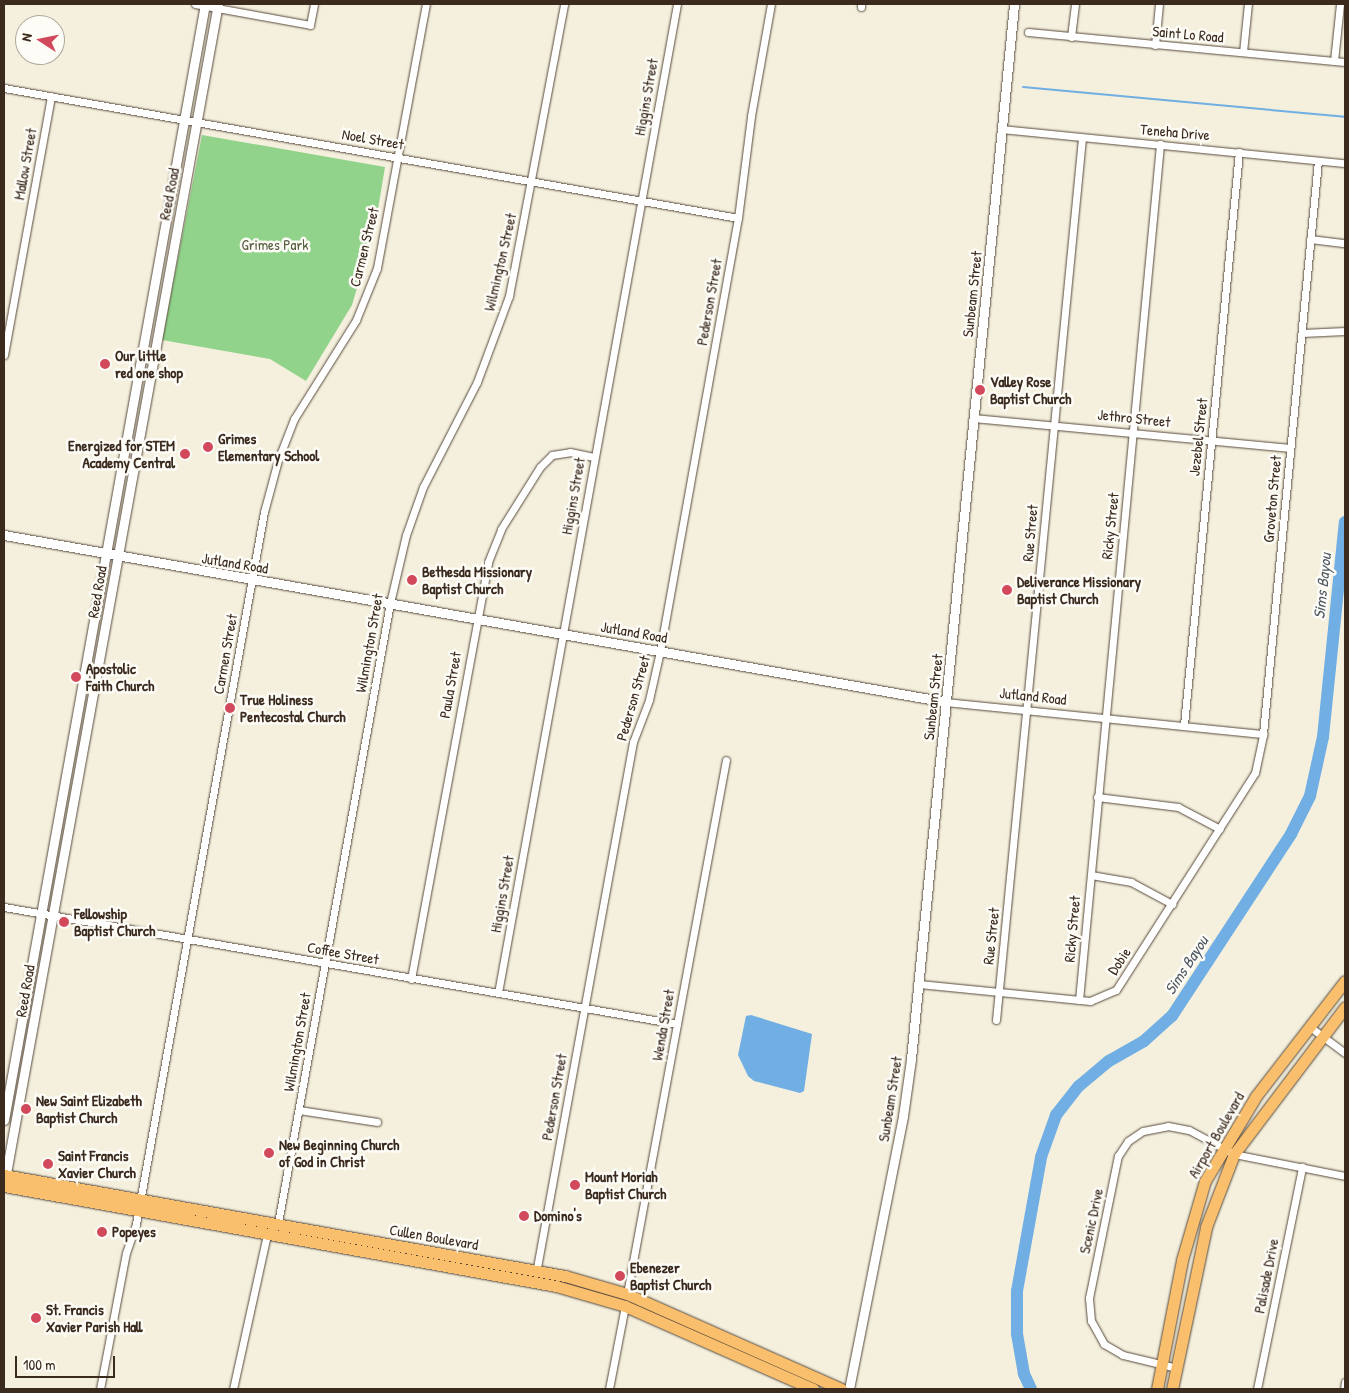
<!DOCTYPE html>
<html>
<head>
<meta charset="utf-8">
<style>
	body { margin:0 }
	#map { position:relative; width:1349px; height:1393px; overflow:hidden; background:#f4f0dd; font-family:"Patrick Hand",sans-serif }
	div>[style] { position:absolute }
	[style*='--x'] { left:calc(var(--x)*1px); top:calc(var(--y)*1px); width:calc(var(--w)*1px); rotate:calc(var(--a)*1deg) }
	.green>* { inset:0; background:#91d38b }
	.water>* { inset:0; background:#70aee3 }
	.stream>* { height:2px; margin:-1px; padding:0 1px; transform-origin:1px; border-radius:1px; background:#70aee3 }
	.river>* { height:12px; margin:-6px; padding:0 6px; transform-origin:6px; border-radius:6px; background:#70aee3 }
	.roads { filter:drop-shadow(0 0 1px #57483b) drop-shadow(0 0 1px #57483b) }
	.minor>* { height:7px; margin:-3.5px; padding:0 3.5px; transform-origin:3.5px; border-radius:3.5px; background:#fff }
	.tertiary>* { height:9px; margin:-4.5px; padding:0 4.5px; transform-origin:4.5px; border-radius:4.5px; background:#fff }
	.primary>* { height:11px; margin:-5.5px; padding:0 5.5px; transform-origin:5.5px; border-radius:5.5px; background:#f9bf6d }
	.dots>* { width:14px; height:14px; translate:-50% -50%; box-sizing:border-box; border:2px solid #fdfcf7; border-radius:50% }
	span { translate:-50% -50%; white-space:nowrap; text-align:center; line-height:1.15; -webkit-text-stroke:5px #fdfcf7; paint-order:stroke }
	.street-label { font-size:15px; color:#3b2a1e }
	.park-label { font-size:15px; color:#555d3f }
	.poi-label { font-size:15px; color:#3b2a1e; font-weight:700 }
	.left { translate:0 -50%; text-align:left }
	.right { translate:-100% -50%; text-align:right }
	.water-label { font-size:16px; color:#4e5863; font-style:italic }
	.frame { position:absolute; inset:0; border:5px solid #3b2a1e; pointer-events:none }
	.north { position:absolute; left:15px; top:15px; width:50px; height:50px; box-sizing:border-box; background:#fdfcf7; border:1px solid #afa8a0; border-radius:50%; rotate:281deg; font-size:14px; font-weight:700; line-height:20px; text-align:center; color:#3b2a1e }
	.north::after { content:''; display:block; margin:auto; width:18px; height:22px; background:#d1495b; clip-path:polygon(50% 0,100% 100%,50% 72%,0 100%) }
	.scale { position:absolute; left:15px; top:1356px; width:100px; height:22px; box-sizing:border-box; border:2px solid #3b2a1e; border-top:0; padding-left:6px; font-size:15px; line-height:18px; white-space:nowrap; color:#3b2a1e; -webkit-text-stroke:4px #fdfcf7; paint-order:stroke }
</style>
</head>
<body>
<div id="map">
	<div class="green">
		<i style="clip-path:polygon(202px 135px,385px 167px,375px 227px,352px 305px,306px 381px,270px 359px,162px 340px)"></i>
	</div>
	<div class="water">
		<i style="clip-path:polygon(751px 1015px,812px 1034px,804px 1091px,800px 1093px,754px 1081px,748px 1076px,738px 1055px,746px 1016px)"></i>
	</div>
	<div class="stream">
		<i style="--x:1023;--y:87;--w:323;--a:5.3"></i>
	</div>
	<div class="river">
		<i style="--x:1031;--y:1389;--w:17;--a:-115"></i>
		<i style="--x:1024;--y:1374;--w:41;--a:-99.9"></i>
		<i style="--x:1017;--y:1334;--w:43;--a:-90"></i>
		<i style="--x:1017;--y:1291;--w:136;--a:-79.8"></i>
		<i style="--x:1041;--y:1157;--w:45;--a:-70.3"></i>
		<i style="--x:1056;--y:1115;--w:37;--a:-52"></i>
		<i style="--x:1079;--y:1086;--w:39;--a:-40"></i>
		<i style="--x:1109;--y:1061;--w:40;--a:-29.7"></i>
		<i style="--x:1144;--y:1041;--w:38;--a:-42"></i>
		<i style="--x:1172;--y:1016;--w:217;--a:-56.8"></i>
		<i style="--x:1291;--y:834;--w:42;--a:-63.4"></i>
		<i style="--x:1310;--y:796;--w:60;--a:-77.6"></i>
		<i style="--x:1323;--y:737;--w:216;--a:-84.2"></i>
	</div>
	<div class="roads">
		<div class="minor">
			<i style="--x:195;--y:4;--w:117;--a:10.3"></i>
			<i style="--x:310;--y:25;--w:21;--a:-79"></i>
			<i style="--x:861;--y:7;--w:3;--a:-90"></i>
			<i style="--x:1028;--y:32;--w:318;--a:5.4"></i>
			<i style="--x:1071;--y:37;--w:33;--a:-83"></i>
			<i style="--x:1155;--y:45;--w:41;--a:-84.4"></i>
			<i style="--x:1243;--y:52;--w:48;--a:-84.1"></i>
			<i style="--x:1334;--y:61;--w:57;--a:-84"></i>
			<i style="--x:4;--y:88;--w:745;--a:10.04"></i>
			<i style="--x:1002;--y:129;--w:345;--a:5.7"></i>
			<i style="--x:1310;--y:239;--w:35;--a:7"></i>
			<i style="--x:1302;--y:333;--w:43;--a:-2.7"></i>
			<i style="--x:4;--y:355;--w:263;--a:-79.7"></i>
			<i style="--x:974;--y:418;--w:317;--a:5.4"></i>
			<i style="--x:946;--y:702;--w:319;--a:5.8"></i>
			<i style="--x:1184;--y:725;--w:576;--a:-84.52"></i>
			<i style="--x:1097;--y:797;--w:82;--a:7"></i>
			<i style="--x:1178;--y:807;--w:47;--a:27.6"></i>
			<i style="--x:1091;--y:875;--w:41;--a:9.9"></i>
			<i style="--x:1131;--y:882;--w:47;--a:28.2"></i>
			<i style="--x:4;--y:907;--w:683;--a:9.86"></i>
			<i style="--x:411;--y:979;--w:424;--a:-79.5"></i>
			<i style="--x:488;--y:562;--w:35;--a:-68"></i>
			<i style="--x:501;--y:529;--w:73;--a:-57.8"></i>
			<i style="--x:540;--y:467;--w:17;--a:-45"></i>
			<i style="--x:552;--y:455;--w:18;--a:-9"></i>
			<i style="--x:570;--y:452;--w:24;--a:12"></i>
			<i style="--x:919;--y:984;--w:172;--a:5.7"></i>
			<i style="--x:1090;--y:1001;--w:28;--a:-23"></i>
			<i style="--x:1116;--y:990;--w:258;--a:-57.4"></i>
			<i style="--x:1255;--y:773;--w:40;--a:-78"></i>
			<i style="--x:1263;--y:734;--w:576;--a:-84.52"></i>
			<i style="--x:498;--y:993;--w:1005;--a:-79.74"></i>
			<i style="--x:1079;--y:1000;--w:860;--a:-84.59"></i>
			<i style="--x:996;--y:1020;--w:886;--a:-84.43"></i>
			<i style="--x:1310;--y:1027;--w:44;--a:36.6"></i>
			<i style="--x:299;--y:1110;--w:79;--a:8.7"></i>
			<i style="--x:536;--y:1273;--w:540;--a:-79.65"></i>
			<i style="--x:633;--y:742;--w:45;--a:-69.1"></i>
			<i style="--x:649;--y:700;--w:50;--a:-77.3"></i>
			<i style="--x:660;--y:651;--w:440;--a:-79.8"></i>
			<i style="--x:738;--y:218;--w:103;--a:-82.7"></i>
			<i style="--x:751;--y:116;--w:114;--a:-79.9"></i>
			<i style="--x:627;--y:1294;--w:543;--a:-79.5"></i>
			<i style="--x:1177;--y:1368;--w:56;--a:-166.5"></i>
			<i style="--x:1123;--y:1355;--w:22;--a:-150"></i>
			<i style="--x:1104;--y:1344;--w:26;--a:-119"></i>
			<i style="--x:1091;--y:1321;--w:23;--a:-95"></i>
			<i style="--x:1089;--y:1298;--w:145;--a:-78.5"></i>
			<i style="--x:1118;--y:1156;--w:18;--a:-56"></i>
			<i style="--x:1128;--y:1141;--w:18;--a:-34"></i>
			<i style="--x:1143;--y:1131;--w:25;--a:-11"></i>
			<i style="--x:1168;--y:1126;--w:21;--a:11"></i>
			<i style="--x:1189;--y:1130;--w:51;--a:28.1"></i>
			<i style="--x:1234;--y:1154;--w:113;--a:11.2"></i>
			<i style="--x:100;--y:1389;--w:138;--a:-79.2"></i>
			<i style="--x:126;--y:1253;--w:31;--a:-71"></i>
			<i style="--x:136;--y:1224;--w:723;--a:-79.81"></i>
			<i style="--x:264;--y:512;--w:54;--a:-74.9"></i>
			<i style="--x:278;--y:460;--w:44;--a:-68.7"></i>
			<i style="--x:294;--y:419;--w:117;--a:-57.9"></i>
			<i style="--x:356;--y:320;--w:56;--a:-68"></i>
			<i style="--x:377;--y:268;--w:269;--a:-79.5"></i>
			<i style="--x:233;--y:1389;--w:159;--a:-77.6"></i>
			<i style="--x:267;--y:1234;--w:16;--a:-45"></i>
			<i style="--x:278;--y:1223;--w:630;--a:-79.76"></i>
			<i style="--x:390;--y:603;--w:70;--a:-76.8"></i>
			<i style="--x:406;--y:535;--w:51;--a:-70.5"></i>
			<i style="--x:423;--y:487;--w:118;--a:-62.8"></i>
			<i style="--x:477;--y:382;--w:92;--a:-69.6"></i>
			<i style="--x:509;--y:296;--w:297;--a:-79.3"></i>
			<i style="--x:609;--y:1389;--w:85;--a:-79.1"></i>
			<i style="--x:1257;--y:1389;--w:227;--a:-78.5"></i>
			<i style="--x:1344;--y:1389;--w:7;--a:-82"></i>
		</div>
		<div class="tertiary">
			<i style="--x:4;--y:535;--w:957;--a:10.05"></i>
			<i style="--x:4;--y:1120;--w:1134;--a:-79.79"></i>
			<i style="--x:5;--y:1179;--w:1194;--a:-79.73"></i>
			<i style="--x:849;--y:1389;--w:278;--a:-78.8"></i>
			<i style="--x:903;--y:1116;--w:58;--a:-82"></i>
			<i style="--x:911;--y:1059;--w:1060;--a:-84.42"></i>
		</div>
		<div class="primary">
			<i style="--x:4;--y:1175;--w:570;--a:10.21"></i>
			<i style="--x:565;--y:1276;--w:65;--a:16.2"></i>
			<i style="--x:627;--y:1294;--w:234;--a:23.9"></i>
			<i style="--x:4;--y:1186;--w:561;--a:10.27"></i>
			<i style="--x:556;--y:1286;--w:72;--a:16.2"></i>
			<i style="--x:625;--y:1306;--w:206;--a:23.8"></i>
			<i style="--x:1157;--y:1389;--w:131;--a:-79"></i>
			<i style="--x:1182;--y:1260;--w:82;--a:-73.8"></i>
			<i style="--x:1205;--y:1181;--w:99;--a:-59"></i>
			<i style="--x:1256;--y:1096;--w:145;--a:-52.3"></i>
			<i style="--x:1172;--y:1389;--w:166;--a:-78.1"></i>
			<i style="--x:1206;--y:1227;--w:78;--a:-69"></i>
			<i style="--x:1234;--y:1154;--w:184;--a:-52.9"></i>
		</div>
	</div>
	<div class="dots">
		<i style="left:105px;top:364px;background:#d1495b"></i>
		<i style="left:980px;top:390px;background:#d1495b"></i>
		<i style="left:208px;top:447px;background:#d1495b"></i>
		<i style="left:185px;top:454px;background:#d1495b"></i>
		<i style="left:412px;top:580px;background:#d1495b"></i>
		<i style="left:1007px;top:590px;background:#d1495b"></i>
		<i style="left:76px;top:677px;background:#d1495b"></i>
		<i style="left:230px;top:708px;background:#d1495b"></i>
		<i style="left:64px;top:922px;background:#d1495b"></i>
		<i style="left:26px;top:1109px;background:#d1495b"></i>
		<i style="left:269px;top:1153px;background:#d1495b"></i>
		<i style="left:48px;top:1164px;background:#d1495b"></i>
		<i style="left:575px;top:1185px;background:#d1495b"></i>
		<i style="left:524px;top:1216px;background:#d1495b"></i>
		<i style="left:102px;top:1232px;background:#d1495b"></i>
		<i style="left:620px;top:1276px;background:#d1495b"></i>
		<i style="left:36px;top:1318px;background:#d1495b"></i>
	</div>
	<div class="street-label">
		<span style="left:1188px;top:34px;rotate:5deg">Saint Lo Road</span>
		<span style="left:646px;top:97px;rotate:-80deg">Higgins Street</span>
		<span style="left:1175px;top:132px;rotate:5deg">Teneha Drive</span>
		<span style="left:373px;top:139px;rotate:10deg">Noel Street</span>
		<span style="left:25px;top:164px;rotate:-80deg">Mallow Street</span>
		<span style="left:169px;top:194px;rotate:-79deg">Reed Road</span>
		<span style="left:364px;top:247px;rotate:-76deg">Carmen Street</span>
		<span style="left:500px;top:262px;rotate:-77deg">Wilmington Street</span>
		<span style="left:972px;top:294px;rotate:-84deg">Sunbeam Street</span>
		<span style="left:709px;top:302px;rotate:-80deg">Pederson Street</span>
		<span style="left:1134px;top:418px;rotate:6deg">Jethro Street</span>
		<span style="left:1198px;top:437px;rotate:-84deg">Jezebel Street</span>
		<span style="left:573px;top:496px;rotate:-80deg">Higgins Street</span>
		<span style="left:1272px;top:499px;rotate:-85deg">Groveton Street</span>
		<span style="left:1110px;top:526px;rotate:-84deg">Ricky Street</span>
		<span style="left:1030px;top:533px;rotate:-85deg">Rue Street</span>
		<span style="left:235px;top:563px;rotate:9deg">Jutland Road</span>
		<span style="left:97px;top:592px;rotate:-80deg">Reed Road</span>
		<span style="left:634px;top:632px;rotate:10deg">Jutland Road</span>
		<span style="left:369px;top:643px;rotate:-80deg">Wilmington Street</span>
		<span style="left:225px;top:654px;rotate:-80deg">Carmen Street</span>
		<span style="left:450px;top:685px;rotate:-80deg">Paula Street</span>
		<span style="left:1033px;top:696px;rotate:6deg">Jutland Road</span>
		<span style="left:933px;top:697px;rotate:-84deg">Sunbeam Street</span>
		<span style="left:633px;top:698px;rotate:-74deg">Pederson Street</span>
		<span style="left:502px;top:894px;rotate:-80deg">Higgins Street</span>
		<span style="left:1072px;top:929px;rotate:-85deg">Ricky Street</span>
		<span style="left:991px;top:936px;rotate:-84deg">Rue Street</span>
		<span style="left:343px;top:953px;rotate:10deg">Coffee Street</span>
		<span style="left:1119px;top:961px;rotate:-56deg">Dobie</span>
		<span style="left:25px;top:991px;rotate:-80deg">Reed Road</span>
		<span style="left:663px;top:1025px;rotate:-80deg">Wenda Street</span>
		<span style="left:297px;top:1042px;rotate:-80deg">Wilmington Street</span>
		<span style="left:554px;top:1097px;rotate:-80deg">Pederson Street</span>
		<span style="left:890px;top:1099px;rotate:-81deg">Sunbeam Street</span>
		<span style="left:1216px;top:1135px;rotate:-60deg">Airport Boulevard</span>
		<span style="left:1091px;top:1221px;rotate:-78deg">Scenic Drive</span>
		<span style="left:434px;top:1237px;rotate:10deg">Cullen Boulevard</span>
		<span style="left:1266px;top:1276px;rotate:-79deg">Palisade Drive</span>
	</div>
	<div class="park-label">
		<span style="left:275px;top:245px">Grimes Park</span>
	</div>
	<div class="poi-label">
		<span class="left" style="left:115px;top:364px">Our little<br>red one shop</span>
		<span class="left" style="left:990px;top:390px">Valley Rose<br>Baptist Church</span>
		<span class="left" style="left:218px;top:447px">Grimes<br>Elementary School</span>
		<span class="right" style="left:175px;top:454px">Energized for STEM<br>Academy Central</span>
		<span class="left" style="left:422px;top:580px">Bethesda Missionary<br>Baptist Church</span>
		<span class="left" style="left:1017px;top:590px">Deliverance Missionary<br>Baptist Church</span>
		<span class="left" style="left:86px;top:677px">Apostolic<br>Faith Church</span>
		<span class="left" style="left:240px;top:708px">True Holiness<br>Pentecostal Church</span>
		<span class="left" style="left:74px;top:922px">Fellowship<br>Baptist Church</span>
		<span class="left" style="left:36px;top:1109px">New Saint Elizabeth<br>Baptist Church</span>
		<span class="left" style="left:279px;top:1153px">New Beginning Church<br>of God in Christ</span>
		<span class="left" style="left:58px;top:1164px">Saint Francis<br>Xavier Church</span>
		<span class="left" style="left:585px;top:1185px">Mount Moriah<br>Baptist Church</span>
		<span class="left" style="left:534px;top:1216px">Domino's</span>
		<span class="left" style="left:112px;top:1232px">Popeyes</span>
		<span class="left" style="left:630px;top:1276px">Ebenezer<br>Baptist Church</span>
		<span class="left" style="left:46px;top:1318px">St. Francis<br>Xavier Parish Hall</span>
	</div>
	<div class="water-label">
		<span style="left:1322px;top:586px;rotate:-84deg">Sims Bayou</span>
		<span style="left:1186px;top:965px;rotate:-57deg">Sims Bayou</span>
	</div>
	<div class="frame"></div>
	<div class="north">N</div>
	<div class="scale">100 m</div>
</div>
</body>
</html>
